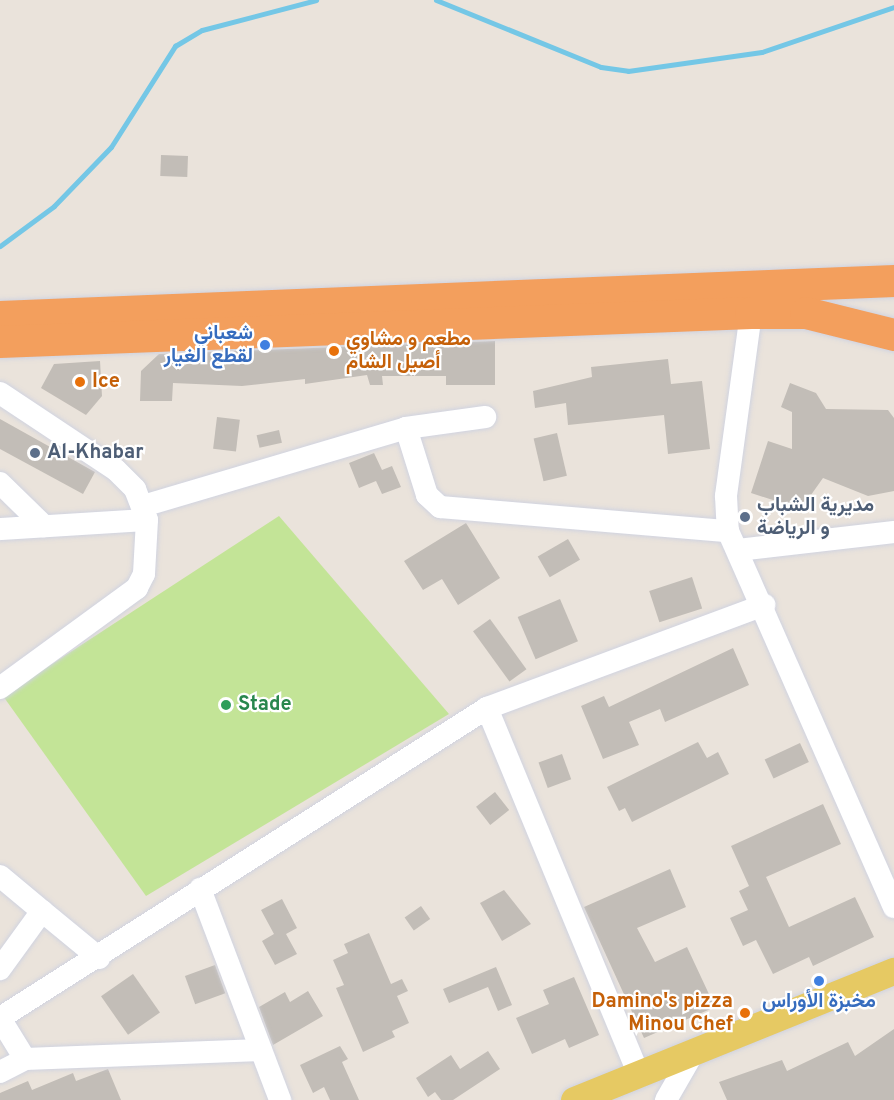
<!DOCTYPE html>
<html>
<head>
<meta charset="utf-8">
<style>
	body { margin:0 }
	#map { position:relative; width:894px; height:1100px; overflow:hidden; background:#eae3db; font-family:Overpass,Vazirmatn,sans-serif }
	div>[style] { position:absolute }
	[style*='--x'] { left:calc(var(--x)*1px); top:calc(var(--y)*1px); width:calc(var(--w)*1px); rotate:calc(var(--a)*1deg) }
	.pitch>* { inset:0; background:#c3e497 }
	.stream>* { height:5px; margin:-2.5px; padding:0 2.5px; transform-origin:2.5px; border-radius:2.5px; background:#74c7e6 }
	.building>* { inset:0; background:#c2bdb7; transform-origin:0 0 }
	.roads { filter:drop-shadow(0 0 2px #d0d3e0) drop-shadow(0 0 2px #d0d3e0) }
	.minor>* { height:22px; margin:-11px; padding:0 11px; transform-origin:11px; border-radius:11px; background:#fff }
	.major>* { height:27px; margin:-13.5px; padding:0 13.5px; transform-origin:13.5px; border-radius:13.5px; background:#e6c963 }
	.highway>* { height:32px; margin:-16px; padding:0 16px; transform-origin:16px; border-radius:16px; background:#f39f5d }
	.dots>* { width:16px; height:16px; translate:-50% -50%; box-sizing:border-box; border:3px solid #fff; border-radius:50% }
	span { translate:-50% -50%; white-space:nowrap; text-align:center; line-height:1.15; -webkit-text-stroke:4.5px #fff; paint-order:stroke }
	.shop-label { font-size:20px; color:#366cbe; font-weight:700 }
	.right { translate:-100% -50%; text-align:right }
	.food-label { font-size:20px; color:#c56008; font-weight:700 }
	.left { translate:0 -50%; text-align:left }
	.service-label { font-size:20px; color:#4e5e75; font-weight:700 }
	.leisure-label { font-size:20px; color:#27864d; font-weight:700 }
</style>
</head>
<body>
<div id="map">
	<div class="pitch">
		<i style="clip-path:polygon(279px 516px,449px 714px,146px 896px,3px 696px)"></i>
	</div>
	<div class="stream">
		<i style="--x:436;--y:0;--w:178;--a:22.1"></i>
		<i style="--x:601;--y:67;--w:27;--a:8"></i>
		<i style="--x:628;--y:71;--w:135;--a:-8.1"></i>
		<i style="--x:762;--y:52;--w:139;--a:-18.8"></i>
		<i style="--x:0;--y:246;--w:67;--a:-36.5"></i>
		<i style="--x:54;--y:206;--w:82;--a:-46"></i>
		<i style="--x:111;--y:147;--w:120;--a:-57.6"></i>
		<i style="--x:175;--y:46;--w:31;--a:-31"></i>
		<i style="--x:202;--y:30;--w:118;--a:-14.7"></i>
	</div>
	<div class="building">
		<i style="left:161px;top:155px;width:27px;height:21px;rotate:2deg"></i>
		<i style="clip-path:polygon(495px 341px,495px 385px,446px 385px,446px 376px,382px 376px,383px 385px,370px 385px,367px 375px,305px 384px,305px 379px,242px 386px,173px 383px,172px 401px,140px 401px,141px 371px,159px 354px)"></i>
		<i style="clip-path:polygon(668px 359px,671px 384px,702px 381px,710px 449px,668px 454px,664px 415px,568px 425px,566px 403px,535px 408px,533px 391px,592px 377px,591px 367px)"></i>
		<i style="clip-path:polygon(100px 361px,102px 396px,86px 415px,41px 388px,54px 364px)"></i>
		<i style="clip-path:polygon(790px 383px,816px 393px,826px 409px,888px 410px,894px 418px,894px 491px,868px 496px,823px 478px,801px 509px,751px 493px,768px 441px,792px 449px,792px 412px,781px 407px)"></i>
		<i style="left:217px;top:417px;width:23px;height:32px;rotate:7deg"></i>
		<i style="clip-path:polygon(0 419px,95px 472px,83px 494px,0 449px)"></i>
		<i style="left:279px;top:430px;width:13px;height:23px;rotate:77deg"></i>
		<i style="left:557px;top:433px;width:44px;height:24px;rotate:77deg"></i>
		<i style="clip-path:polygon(374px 453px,382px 470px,392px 466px,401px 487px,382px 494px,376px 481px,359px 488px,349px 463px)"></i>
		<i style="clip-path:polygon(466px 523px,500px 578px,458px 605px,442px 579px,423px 590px,404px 561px)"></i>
		<i style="left:568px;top:539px;width:24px;height:35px;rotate:60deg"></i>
		<i style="left:692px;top:577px;width:33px;height:45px;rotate:72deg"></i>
		<i style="left:560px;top:599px;width:46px;height:46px;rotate:67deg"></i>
		<i style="left:490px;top:619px;width:62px;height:21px;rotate:54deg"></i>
		<i style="clip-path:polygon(733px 648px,749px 685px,665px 722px,660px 709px,629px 722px,639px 745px,603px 759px,581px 706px,604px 696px,609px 707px)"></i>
		<i style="clip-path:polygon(698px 742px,707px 758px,718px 752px,729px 774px,632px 822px,625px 808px,619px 811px,607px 787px)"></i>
		<i style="left:800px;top:743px;width:21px;height:39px;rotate:65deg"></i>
		<i style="left:562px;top:754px;width:27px;height:25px;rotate:70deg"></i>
		<i style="left:495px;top:792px;width:23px;height:24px;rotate:52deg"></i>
		<i style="clip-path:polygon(823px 804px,841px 844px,766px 877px,789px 927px,855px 897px,874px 937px,813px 966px,809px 957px,773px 974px,756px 940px,743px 946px,730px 918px,748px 910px,739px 891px,749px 886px,731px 846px)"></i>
		<i style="clip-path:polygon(670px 869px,686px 907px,637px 928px,655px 962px,687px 947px,715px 1007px,644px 1038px,584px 907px)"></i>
		<i style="clip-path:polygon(504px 890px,531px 924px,502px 941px,480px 903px)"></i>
		<i style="clip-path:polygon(282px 899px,297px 928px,286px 934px,297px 954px,275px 965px,262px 941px,274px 934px,261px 910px)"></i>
		<i style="left:421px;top:906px;width:16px;height:20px;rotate:55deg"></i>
		<i style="clip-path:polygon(369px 933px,391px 984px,402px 979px,408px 991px,397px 996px,409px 1023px,392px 1031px,395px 1037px,363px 1052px,336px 988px,344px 985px,333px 960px,348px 953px,344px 944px)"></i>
		<i style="left:215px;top:965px;width:30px;height:32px;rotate:70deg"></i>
		<i style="clip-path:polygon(496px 967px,512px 1005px,498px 1011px,488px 987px,449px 1003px,443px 989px)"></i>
		<i style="left:133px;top:974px;width:47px;height:39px;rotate:55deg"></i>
		<i style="clip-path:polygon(574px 977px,599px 1035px,569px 1048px,565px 1039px,532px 1054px,516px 1018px,549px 1004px,543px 990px)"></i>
		<i style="clip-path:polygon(308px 991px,323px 1016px,273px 1045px,259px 1007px,285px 992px,290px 1002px)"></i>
		<i style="clip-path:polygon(894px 1029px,894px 1100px,727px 1100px,719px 1082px,782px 1060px,787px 1071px,848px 1042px,855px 1056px)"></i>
		<i style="clip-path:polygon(340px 1046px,348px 1059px,342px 1062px,359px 1100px,330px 1100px,324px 1087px,313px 1093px,300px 1065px)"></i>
		<i style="clip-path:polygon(488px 1051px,500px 1069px,453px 1100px,441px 1100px,435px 1092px,428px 1097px,416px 1078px,451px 1055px,460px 1069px)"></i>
		<i style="clip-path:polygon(108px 1069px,121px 1100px,0 1100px,0 1093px,28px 1081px,32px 1090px,73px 1073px,76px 1081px)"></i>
	</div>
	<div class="roads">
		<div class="minor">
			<i style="--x:751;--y:313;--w:185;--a:97.8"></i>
			<i style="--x:726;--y:496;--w:35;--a:87"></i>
			<i style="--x:728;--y:531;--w:411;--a:66.2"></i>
			<i style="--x:0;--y:393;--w:139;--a:33.6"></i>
			<i style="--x:116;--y:470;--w:27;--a:45"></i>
			<i style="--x:135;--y:489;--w:33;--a:69"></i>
			<i style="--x:147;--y:520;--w:54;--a:93.2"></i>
			<i style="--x:144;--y:574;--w:16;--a:117"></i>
			<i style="--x:137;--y:588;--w:170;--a:143.9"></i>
			<i style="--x:406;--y:428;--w:70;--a:72.6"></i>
			<i style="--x:427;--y:495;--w:18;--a:43"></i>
			<i style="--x:440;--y:507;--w:289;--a:4.8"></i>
			<i style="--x:0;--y:483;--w:62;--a:44.3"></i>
			<i style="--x:143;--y:506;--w:274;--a:-16.5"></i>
			<i style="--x:406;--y:428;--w:80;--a:-7.9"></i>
			<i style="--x:0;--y:529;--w:147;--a:-3.5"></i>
			<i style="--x:738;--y:550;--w:157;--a:-6.6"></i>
			<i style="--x:487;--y:708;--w:397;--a:67.5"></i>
			<i style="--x:0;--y:876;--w:55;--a:39.8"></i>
			<i style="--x:42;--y:911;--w:72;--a:125.9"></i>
			<i style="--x:200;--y:889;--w:226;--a:69.2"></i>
			<i style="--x:42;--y:911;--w:74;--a:39.5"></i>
			<i style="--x:0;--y:1018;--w:577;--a:-32.48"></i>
			<i style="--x:487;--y:708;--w:296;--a:-20.4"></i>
			<i style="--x:25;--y:1059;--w:236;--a:-2.2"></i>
			<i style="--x:0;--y:1072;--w:28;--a:-27"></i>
			<i style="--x:25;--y:1059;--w:46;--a:-121.6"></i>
			<i style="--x:666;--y:1100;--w:54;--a:-60.1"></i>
		</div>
		<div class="major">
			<i style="--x:574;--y:1100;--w:345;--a:-22"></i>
		</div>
		<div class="highway">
			<i style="--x:0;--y:317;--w:895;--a:-2.31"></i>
			<i style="--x:0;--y:342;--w:752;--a:-2.21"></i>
			<i style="--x:751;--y:313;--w:55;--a:0"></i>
			<i style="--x:806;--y:313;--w:91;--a:14"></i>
		</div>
	</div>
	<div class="dots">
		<i style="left:265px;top:345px;background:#3f7fe0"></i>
		<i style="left:334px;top:351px;background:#e8710a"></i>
		<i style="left:80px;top:382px;background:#e8710a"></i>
		<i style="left:35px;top:453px;background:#5c6f8a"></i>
		<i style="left:745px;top:517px;background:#5c6f8a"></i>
		<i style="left:226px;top:705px;background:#2e9e5b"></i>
		<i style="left:819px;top:981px;background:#3f7fe0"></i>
		<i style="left:745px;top:1013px;background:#e8710a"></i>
	</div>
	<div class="shop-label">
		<span class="right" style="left:253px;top:346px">شعباني<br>لقطع الغيار</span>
		<span style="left:819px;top:1002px">مخبزة الأوراس</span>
	</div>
	<div class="food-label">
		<span class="left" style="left:346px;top:352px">مطعم و مشاوي<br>أصيل الشام</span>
		<span class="left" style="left:92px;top:382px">Ice</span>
		<span class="right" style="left:733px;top:1014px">Damino's pizza<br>Minou Chef</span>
	</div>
	<div class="service-label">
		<span class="left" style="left:47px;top:453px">Al-Khabar</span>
		<span class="left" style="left:757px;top:518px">مديرية الشباب<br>و الرياضة</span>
	</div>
	<div class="leisure-label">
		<span class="left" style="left:238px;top:705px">Stade</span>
	</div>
</div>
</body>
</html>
